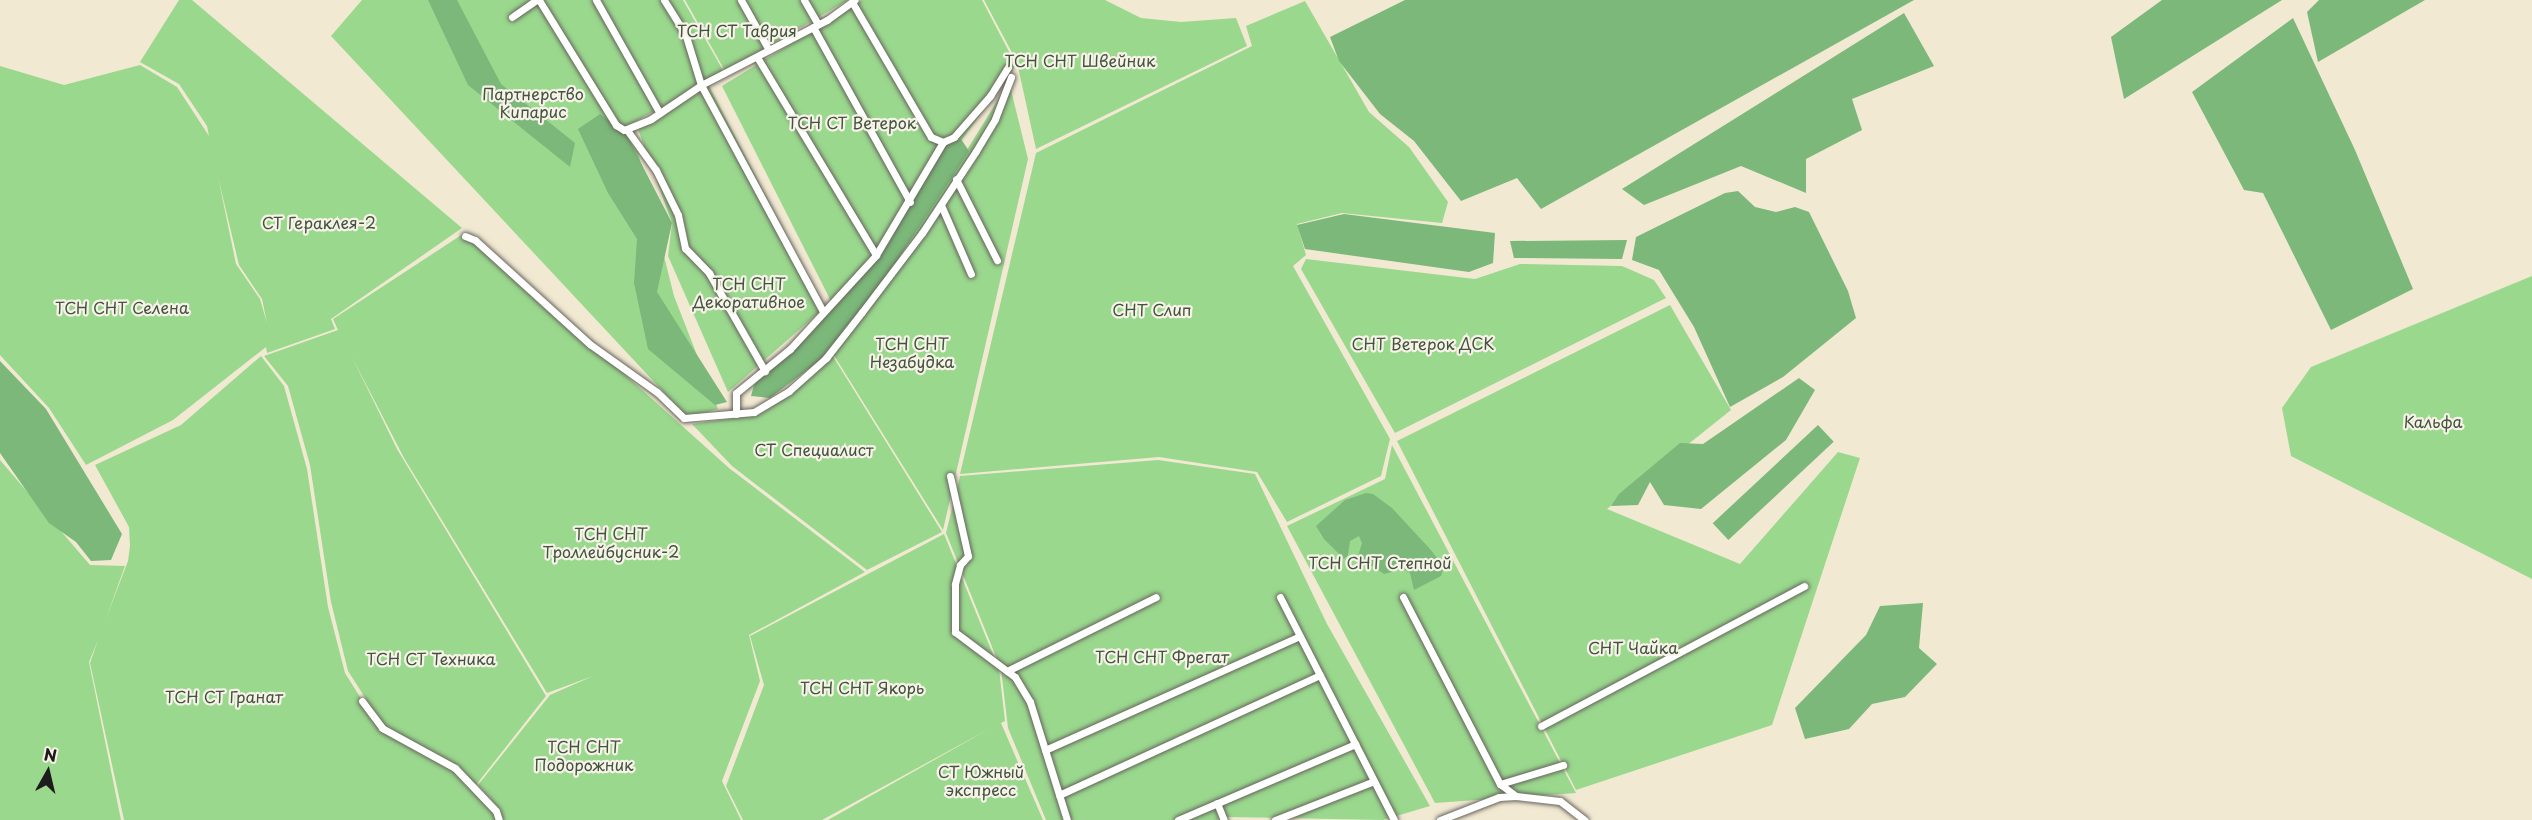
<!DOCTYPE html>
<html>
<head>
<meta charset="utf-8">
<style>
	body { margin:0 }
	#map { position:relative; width:2532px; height:820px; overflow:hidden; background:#f2e9d3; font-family:"Playpen Sans",sans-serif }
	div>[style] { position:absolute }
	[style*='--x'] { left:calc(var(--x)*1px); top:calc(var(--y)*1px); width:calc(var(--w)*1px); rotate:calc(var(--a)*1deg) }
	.green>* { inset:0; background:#9ad88e }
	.forest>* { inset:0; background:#7bb879; transform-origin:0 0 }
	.roads { filter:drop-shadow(0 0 2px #67645c) drop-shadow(0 0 2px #67645c) }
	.street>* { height:7px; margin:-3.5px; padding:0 3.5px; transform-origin:3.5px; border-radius:3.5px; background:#fff }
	span { translate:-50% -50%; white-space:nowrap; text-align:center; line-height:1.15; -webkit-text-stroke:4.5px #f7f3e8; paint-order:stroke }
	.park-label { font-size:16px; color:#42543e }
	.north { position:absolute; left:18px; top:742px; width:60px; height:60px; -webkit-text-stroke:4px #f7f3e8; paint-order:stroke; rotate:8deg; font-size:16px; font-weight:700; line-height:24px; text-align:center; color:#1c1c1c }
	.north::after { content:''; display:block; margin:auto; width:21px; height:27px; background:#1c1c1c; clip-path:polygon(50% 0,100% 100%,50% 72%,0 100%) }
</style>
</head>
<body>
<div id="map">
	<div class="green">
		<i style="clip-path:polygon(evenodd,179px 0,192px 0,462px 228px,331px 319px,335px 329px,267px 353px,266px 347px,173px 420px,86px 465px,49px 408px,0 355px,0 66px,64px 85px,140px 65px,177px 87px,209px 136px,207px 126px,179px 84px,140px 62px,179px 0,218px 177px,239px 265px,262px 299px,267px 323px,260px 299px,236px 264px,218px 177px)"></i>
		<i style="clip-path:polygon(362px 0,683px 0,724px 72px,631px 124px,674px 296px,718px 409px,687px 417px,331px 36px)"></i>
		<i style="clip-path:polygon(685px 0,848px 0,725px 71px)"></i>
		<i style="clip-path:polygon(862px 0,982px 0,1016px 65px,837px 313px,722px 86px)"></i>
		<i style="clip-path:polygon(984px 0,1105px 0,1141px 18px,1181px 22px,1236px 18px,1247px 46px,1036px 149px,1017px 62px)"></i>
		<i style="clip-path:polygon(1305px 1px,1369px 112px,1409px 147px,1448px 202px,1442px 223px,1342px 213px,1297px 224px,1306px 255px,1293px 266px,1390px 439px,1381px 476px,1287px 522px,1257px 472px,1159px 457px,960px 474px,1036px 153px,1252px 46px,1246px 26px)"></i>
		<i style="clip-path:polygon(1009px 82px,1028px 159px,943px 530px,830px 349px,905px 250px)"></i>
		<i style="clip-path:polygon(709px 86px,824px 308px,728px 392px,668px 256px,672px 223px,638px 129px)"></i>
		<i style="clip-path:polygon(466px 232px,729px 468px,865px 572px,749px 635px,760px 681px,722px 781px,741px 820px,502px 820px,498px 807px,478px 785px,550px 695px,593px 676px,547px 693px,404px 458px,352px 357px,397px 449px,546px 696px,476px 785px,384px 727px,348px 671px,331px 602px,310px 465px,288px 386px,264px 356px,338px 330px,333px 319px)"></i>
		<i style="clip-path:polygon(1306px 259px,1475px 279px,1520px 264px,1622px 266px,1654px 280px,1666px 298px,1395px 433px,1301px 269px)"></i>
		<i style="clip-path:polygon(2532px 276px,2532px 579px,2291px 456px,2282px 408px,2311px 367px)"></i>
		<i style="clip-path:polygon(1670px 305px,1731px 410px,1607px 509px,1740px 564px,1838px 452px,1860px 458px,1772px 725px,1576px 790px,1397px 441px)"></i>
		<i style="clip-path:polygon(829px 350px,942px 532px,867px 570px,732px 466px,692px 424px,757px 415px,820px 363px)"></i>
		<i style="clip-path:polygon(261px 356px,284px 386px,307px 469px,328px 607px,345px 673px,380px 729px,454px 770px,494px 812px,497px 820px,124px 820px,90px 663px,98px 640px,89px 662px,121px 820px,0 820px,0 460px,90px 565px,125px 566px,105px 621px,128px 561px,130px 546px,129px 527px,95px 465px,181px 425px)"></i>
		<i style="clip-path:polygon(1392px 445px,1576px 793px,1435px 803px,1287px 526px,1385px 479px)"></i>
		<i style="clip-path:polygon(1158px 460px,1255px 474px,1327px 624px,1430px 806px,1383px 820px,1227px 817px,1217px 820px,1046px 820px,1008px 728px,1001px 669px,946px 533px,960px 476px)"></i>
		<i style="clip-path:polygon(944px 534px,999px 669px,1005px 721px,1001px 723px,1043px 820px,828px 820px,989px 729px,822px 820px,743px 820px,726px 786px,764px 685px,750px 636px)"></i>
	</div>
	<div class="forest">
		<i style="clip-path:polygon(428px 0,457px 0,501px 84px,575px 143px,570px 167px,468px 85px)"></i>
		<i style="clip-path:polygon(1405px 0,1914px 0,1541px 209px,1517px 178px,1461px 201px,1414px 141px,1380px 114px,1339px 61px,1330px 37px)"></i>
		<i style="clip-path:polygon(2162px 0,2282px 0,2124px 99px,2111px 37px)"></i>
		<i style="clip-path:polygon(2319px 0,2425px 0,2318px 62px,2307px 12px)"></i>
		<i style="clip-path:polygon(1904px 13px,1934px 66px,1852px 99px,1862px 130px,1806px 159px,1806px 193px,1741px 166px,1644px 205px,1622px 189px)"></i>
		<i style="clip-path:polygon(2293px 18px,2355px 150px,2413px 289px,2331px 330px,2263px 193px,2244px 190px,2192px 92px)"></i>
		<i style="clip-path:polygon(600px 114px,626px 134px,672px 223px,657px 292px,727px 402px,715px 405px,648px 349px,634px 283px,637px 239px,608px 193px,578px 129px)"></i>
		<i style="clip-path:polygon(961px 139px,969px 151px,878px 290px,819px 361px,770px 398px,751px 396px,754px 385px,876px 255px,943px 142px)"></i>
		<i style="clip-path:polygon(1738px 191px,1755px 207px,1776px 212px,1795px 207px,1809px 212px,1848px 291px,1856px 318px,1783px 377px,1730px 407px,1694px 327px,1659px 270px,1632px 260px,1636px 237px,1725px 193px)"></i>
		<i style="clip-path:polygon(1344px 214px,1495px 233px,1493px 263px,1469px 272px,1305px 249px,1297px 225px)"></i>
		<i style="clip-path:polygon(1627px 240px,1622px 259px,1514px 258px,1510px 241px)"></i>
		<i style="clip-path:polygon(0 361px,46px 409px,122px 534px,111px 560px,91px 561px,76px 542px,49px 523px,0 453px)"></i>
		<i style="clip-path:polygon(1799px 378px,1815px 390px,1786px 440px,1701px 509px,1664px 505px,1650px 482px,1638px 505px,1611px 506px,1619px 494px,1680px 443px,1703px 444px)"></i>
		<i style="left:1818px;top:425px;width:23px;height:144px;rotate:47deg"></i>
		<i style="clip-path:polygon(1366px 493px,1373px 494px,1392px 508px,1430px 549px,1444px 567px,1441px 576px,1414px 590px,1410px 573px,1403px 569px,1384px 574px,1358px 556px,1362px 543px,1359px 536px,1350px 541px,1348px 555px,1344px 559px,1324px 539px,1316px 526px,1345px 500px)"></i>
		<i style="clip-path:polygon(1923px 603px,1919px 648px,1937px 664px,1905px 697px,1872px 704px,1849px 729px,1805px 739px,1795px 708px,1866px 635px,1880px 606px)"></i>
	</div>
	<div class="roads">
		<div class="street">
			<i style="--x:539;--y:0;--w:147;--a:58.4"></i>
			<i style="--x:616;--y:125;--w:9;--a:32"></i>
			<i style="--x:624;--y:130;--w:29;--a:-22"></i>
			<i style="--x:651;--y:119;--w:60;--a:-34.2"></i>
			<i style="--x:701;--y:85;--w:142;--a:-27.3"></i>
			<i style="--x:827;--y:20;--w:34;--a:-36"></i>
			<i style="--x:596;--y:0;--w:129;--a:60.6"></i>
			<i style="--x:664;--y:0;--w:39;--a:58"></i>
			<i style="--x:685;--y:33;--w:54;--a:72.9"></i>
			<i style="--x:701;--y:85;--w:258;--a:61.7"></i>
			<i style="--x:741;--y:0;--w:57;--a:60.8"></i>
			<i style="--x:804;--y:0;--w:28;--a:60"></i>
			<i style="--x:852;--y:2;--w:156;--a:59.7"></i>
			<i style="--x:931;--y:137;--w:13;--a:23"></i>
			<i style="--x:512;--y:17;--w:29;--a:-35"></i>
			<i style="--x:813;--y:27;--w:200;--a:61"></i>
			<i style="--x:757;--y:57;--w:231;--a:59"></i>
			<i style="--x:627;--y:130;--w:49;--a:54.1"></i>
			<i style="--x:656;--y:170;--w:50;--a:63.9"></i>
			<i style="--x:678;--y:215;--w:34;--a:78"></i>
			<i style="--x:685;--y:248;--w:35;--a:46"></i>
			<i style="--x:709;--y:273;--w:113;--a:60.3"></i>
			<i style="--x:956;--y:179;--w:91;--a:63.2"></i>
			<i style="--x:941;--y:205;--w:75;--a:66.5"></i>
			<i style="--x:465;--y:236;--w:11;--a:22"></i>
			<i style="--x:475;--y:240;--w:156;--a:42.2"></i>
			<i style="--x:591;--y:345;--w:81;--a:35.5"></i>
			<i style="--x:657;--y:392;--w:37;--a:44"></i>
			<i style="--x:684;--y:418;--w:70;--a:-4.9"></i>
			<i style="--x:754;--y:412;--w:41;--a:-31"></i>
			<i style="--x:789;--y:391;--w:50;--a:-41.7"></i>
			<i style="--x:826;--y:358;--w:58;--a:-52"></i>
			<i style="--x:862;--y:312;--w:99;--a:-52.8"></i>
			<i style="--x:922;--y:233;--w:98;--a:-56.6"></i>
			<i style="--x:976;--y:151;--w:37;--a:-59"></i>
			<i style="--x:995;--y:119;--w:45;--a:-69.1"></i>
			<i style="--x:736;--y:414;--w:21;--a:-90"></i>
			<i style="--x:736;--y:393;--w:70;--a:-39.2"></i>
			<i style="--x:790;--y:349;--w:127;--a:-47.5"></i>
			<i style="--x:876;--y:255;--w:131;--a:-59.3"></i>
			<i style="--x:943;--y:142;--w:12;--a:-24"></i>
			<i style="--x:954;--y:137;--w:55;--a:-48.7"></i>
			<i style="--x:990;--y:96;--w:34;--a:-58"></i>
			<i style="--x:950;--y:476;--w:82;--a:77.3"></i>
			<i style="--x:968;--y:556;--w:12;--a:132"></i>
			<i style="--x:960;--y:565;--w:20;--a:105"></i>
			<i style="--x:955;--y:584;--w:48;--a:90"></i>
			<i style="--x:955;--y:632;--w:75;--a:36.9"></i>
			<i style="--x:1015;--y:677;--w:29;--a:59"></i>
			<i style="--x:1030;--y:702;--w:124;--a:72.6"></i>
			<i style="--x:1280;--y:597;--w:250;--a:62.9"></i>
			<i style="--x:1403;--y:597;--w:211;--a:62.6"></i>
			<i style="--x:1500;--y:784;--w:20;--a:37"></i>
			<i style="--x:1007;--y:671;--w:166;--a:-26.4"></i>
			<i style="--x:362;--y:701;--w:34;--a:53"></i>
			<i style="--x:382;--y:728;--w:83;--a:28.7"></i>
			<i style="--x:455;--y:768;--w:59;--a:46.4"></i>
			<i style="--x:496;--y:811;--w:9;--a:72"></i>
			<i style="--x:1541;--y:726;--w:298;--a:-28"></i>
			<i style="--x:1045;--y:750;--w:279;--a:-24.1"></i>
			<i style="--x:1500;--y:784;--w:66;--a:-16.8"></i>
			<i style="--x:1059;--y:795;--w:287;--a:-24.7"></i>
			<i style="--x:1217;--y:803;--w:18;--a:68"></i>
			<i style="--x:1178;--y:820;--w:193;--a:-23.2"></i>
			<i style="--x:1275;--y:820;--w:106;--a:-21.5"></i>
			<i style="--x:1440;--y:820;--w:63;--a:-21.3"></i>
			<i style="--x:1499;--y:797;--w:17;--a:-3"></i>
			<i style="--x:1516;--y:796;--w:44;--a:6.5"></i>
			<i style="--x:1560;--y:801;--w:31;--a:38"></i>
		</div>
	</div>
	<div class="park-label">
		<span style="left:737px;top:30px">ТСН СТ Таврия</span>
		<span style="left:1080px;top:60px">ТСН СНТ Швейник</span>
		<span style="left:533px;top:102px">Партнерство<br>Кипарис</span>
		<span style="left:852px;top:122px">ТСН СТ Ветерок</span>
		<span style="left:319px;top:222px">СТ Гераклея-2</span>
		<span style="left:749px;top:292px">ТСН СНТ<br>Декоративное</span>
		<span style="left:122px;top:307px">ТСН СНТ Селена</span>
		<span style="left:1152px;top:309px">СНТ Слип</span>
		<span style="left:912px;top:352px">ТСН СНТ<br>Незабудка</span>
		<span style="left:1423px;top:343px">СНТ Ветерок ДСК</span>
		<span style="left:2433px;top:421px">Кальфа</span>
		<span style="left:814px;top:449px">СТ Специалист</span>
		<span style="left:611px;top:542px">ТСН СНТ<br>Троллейбусник-2</span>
		<span style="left:1380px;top:562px">ТСН СНТ Степной</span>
		<span style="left:1633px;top:647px">СНТ Чайка</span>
		<span style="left:1162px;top:656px">ТСН СНТ Фрегат</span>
		<span style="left:431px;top:658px">ТСН СТ Техника</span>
		<span style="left:862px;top:687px">ТСН СНТ Якорь</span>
		<span style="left:224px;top:696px">ТСН СТ Гранат</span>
		<span style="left:584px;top:755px">ТСН СНТ<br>Подорожник</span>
		<span style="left:981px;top:780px">СТ Южный<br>экспресс</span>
	</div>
	<div class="north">N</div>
</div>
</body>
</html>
